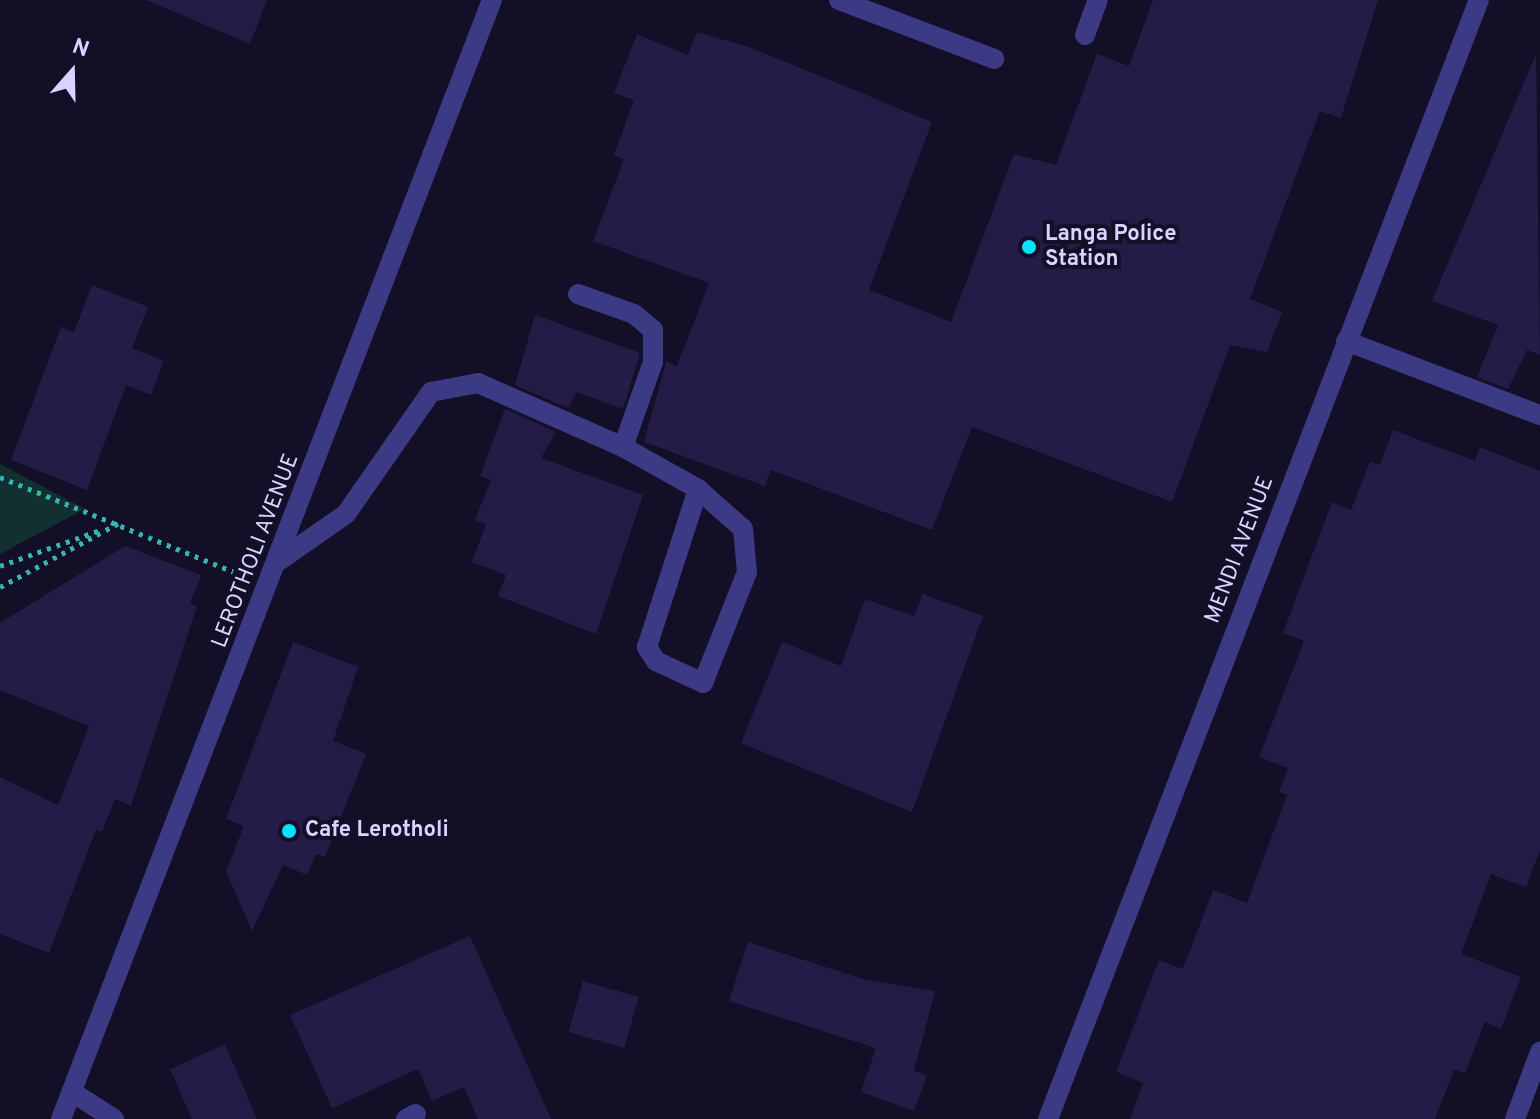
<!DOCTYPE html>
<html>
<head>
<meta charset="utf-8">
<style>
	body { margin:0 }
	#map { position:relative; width:1540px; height:1119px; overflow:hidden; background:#130f26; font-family:Overpass,sans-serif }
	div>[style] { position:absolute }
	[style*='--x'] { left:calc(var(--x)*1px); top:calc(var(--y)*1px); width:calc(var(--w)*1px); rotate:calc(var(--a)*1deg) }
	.green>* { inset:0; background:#12302f }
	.building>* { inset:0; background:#241b47; transform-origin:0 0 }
	.path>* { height:5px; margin-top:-2.5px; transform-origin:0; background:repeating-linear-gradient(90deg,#2fb8b0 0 4px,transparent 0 10px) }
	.minor>* { height:20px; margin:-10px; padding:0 10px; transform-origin:10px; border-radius:10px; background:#3d3a85 }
	.dots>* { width:22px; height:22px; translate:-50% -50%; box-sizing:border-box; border:4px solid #130f26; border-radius:50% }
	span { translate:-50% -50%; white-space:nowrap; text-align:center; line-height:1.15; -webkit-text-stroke:8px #130f26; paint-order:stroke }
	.poi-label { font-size:22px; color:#d9d4ff; font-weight:700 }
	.left { translate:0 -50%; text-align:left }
	.street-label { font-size:22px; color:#d9d4ff }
	.north { position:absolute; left:32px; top:32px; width:80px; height:80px; -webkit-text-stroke:6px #130f26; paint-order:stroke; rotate:20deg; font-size:22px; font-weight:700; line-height:32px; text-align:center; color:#d9d4ff }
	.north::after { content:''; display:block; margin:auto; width:28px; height:36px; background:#d9d4ff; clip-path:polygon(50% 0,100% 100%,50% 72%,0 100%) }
</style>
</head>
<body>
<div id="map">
	<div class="green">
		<i style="clip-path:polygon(0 464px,85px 509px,0 554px)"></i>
	</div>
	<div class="building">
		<i style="clip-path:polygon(146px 0,267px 0,250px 44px)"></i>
		<i style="clip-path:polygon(1153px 0,1378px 0,1341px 118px,1320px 111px,1250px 299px,1282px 312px,1267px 352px,1230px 345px,1172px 502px,972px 427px,932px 530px,771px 470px,765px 486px,644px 442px,666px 362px,677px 366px,709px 283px,593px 241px,624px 159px,614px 155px,634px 100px,614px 93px,637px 34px,688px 55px,697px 32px,749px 47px,932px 122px,869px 290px,951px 322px,1014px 154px,1056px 165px,1097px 54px,1129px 66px)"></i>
		<i style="clip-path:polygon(1536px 54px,1540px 355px,1527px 350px,1508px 389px,1477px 377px,1498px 325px,1432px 301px)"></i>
		<i style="clip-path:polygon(92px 285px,148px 307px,132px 348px,164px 361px,151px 395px,126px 385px,87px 490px,11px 460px,61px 327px,74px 332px)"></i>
		<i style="clip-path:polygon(535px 315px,640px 353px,623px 409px,577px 392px,568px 408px,515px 385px)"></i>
		<i style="clip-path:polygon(505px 409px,556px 432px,541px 458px,643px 495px,596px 634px,498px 596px,506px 575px,472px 562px,486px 524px,475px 520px,491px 480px,480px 476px)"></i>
		<i style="clip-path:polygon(1393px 430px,1475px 461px,1480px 447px,1540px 471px,1540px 850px,1526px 887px,1491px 874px,1461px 954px,1521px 977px,1501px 1029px,1485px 1022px,1465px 1073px,1454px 1070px,1435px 1119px,1130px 1119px,1143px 1083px,1116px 1072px,1159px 960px,1183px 969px,1213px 890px,1247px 903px,1287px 795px,1279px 792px,1288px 768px,1259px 757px,1304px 641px,1283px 633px,1332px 502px,1351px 510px,1370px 462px,1380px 465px)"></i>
		<i style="clip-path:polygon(125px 546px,201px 575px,190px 604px,197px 606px,131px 806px,115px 799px,102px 832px,96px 830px,49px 953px,0 934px,0 777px,58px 805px,89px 726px,0 690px,0 623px)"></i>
		<i style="clip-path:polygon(923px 594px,983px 616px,912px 812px,741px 743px,782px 642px,841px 666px,865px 599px,914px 616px)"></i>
		<i style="clip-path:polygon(293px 642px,358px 667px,333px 741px,366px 754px,325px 857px,316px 854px,307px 875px,283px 865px,252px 931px,226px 871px,244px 826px,226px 819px)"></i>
		<i style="clip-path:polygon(470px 936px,551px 1119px,478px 1119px,464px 1087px,432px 1101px,418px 1069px,332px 1108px,290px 1015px)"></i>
		<i style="clip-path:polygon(748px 942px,866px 980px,935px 991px,914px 1071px,927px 1075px,914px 1111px,861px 1092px,876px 1048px,729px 1001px)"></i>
		<i style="left:583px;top:981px;width:58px;height:53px;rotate:16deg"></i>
		<i style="clip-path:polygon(225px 1044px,257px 1119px,192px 1119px,170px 1069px)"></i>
	</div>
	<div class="path">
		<i style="--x:0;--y:477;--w:255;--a:22.1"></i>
		<i style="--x:0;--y:566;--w:109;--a:-19.8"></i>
		<i style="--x:0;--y:587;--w:135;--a:-28.3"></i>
	</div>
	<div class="minor">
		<i style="--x:839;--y:0;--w:166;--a:20.8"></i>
		<i style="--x:1085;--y:35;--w:37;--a:-70"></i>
		<i style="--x:578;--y:294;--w:59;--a:19.7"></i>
		<i style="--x:634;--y:314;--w:25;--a:40"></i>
		<i style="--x:653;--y:330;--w:32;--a:90"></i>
		<i style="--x:653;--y:362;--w:90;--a:109.4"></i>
		<i style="--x:1346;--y:341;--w:208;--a:20.9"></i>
		<i style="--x:280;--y:560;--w:80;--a:-34.9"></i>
		<i style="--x:346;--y:514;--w:149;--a:-55.1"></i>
		<i style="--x:431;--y:392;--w:48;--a:-10.8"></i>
		<i style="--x:478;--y:383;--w:158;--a:23.8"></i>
		<i style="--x:623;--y:447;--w:86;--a:29.2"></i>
		<i style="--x:698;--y:489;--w:60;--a:41.6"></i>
		<i style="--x:743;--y:529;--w:43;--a:84.7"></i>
		<i style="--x:747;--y:572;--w:119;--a:111.6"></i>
		<i style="--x:703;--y:683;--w:52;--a:-154.9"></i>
		<i style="--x:656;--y:661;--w:17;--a:-123"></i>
		<i style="--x:647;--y:647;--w:166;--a:-72.1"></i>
		<i style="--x:72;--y:1092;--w:50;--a:32.7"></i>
		<i style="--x:61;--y:1119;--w:1199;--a:-68.94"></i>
		<i style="--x:406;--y:1119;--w:11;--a:-27"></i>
		<i style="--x:1048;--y:1119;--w:1199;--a:-68.94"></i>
		<i style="--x:1515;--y:1119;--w:72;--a:-69.5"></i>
	</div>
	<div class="dots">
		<i style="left:1029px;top:247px;background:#00e5ff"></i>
		<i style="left:289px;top:831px;background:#00e5ff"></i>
	</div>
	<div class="poi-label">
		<span class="left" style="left:1045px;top:247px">Langa Police<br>Station</span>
		<span class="left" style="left:305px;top:831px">Cafe Lerotholi</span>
	</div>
	<div class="street-label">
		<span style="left:1240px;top:550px;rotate:-69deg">MENDI AVENUE</span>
		<span style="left:256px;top:551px;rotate:-69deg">LEROTHOLI AVENUE</span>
	</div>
	<div class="north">N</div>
</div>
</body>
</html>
